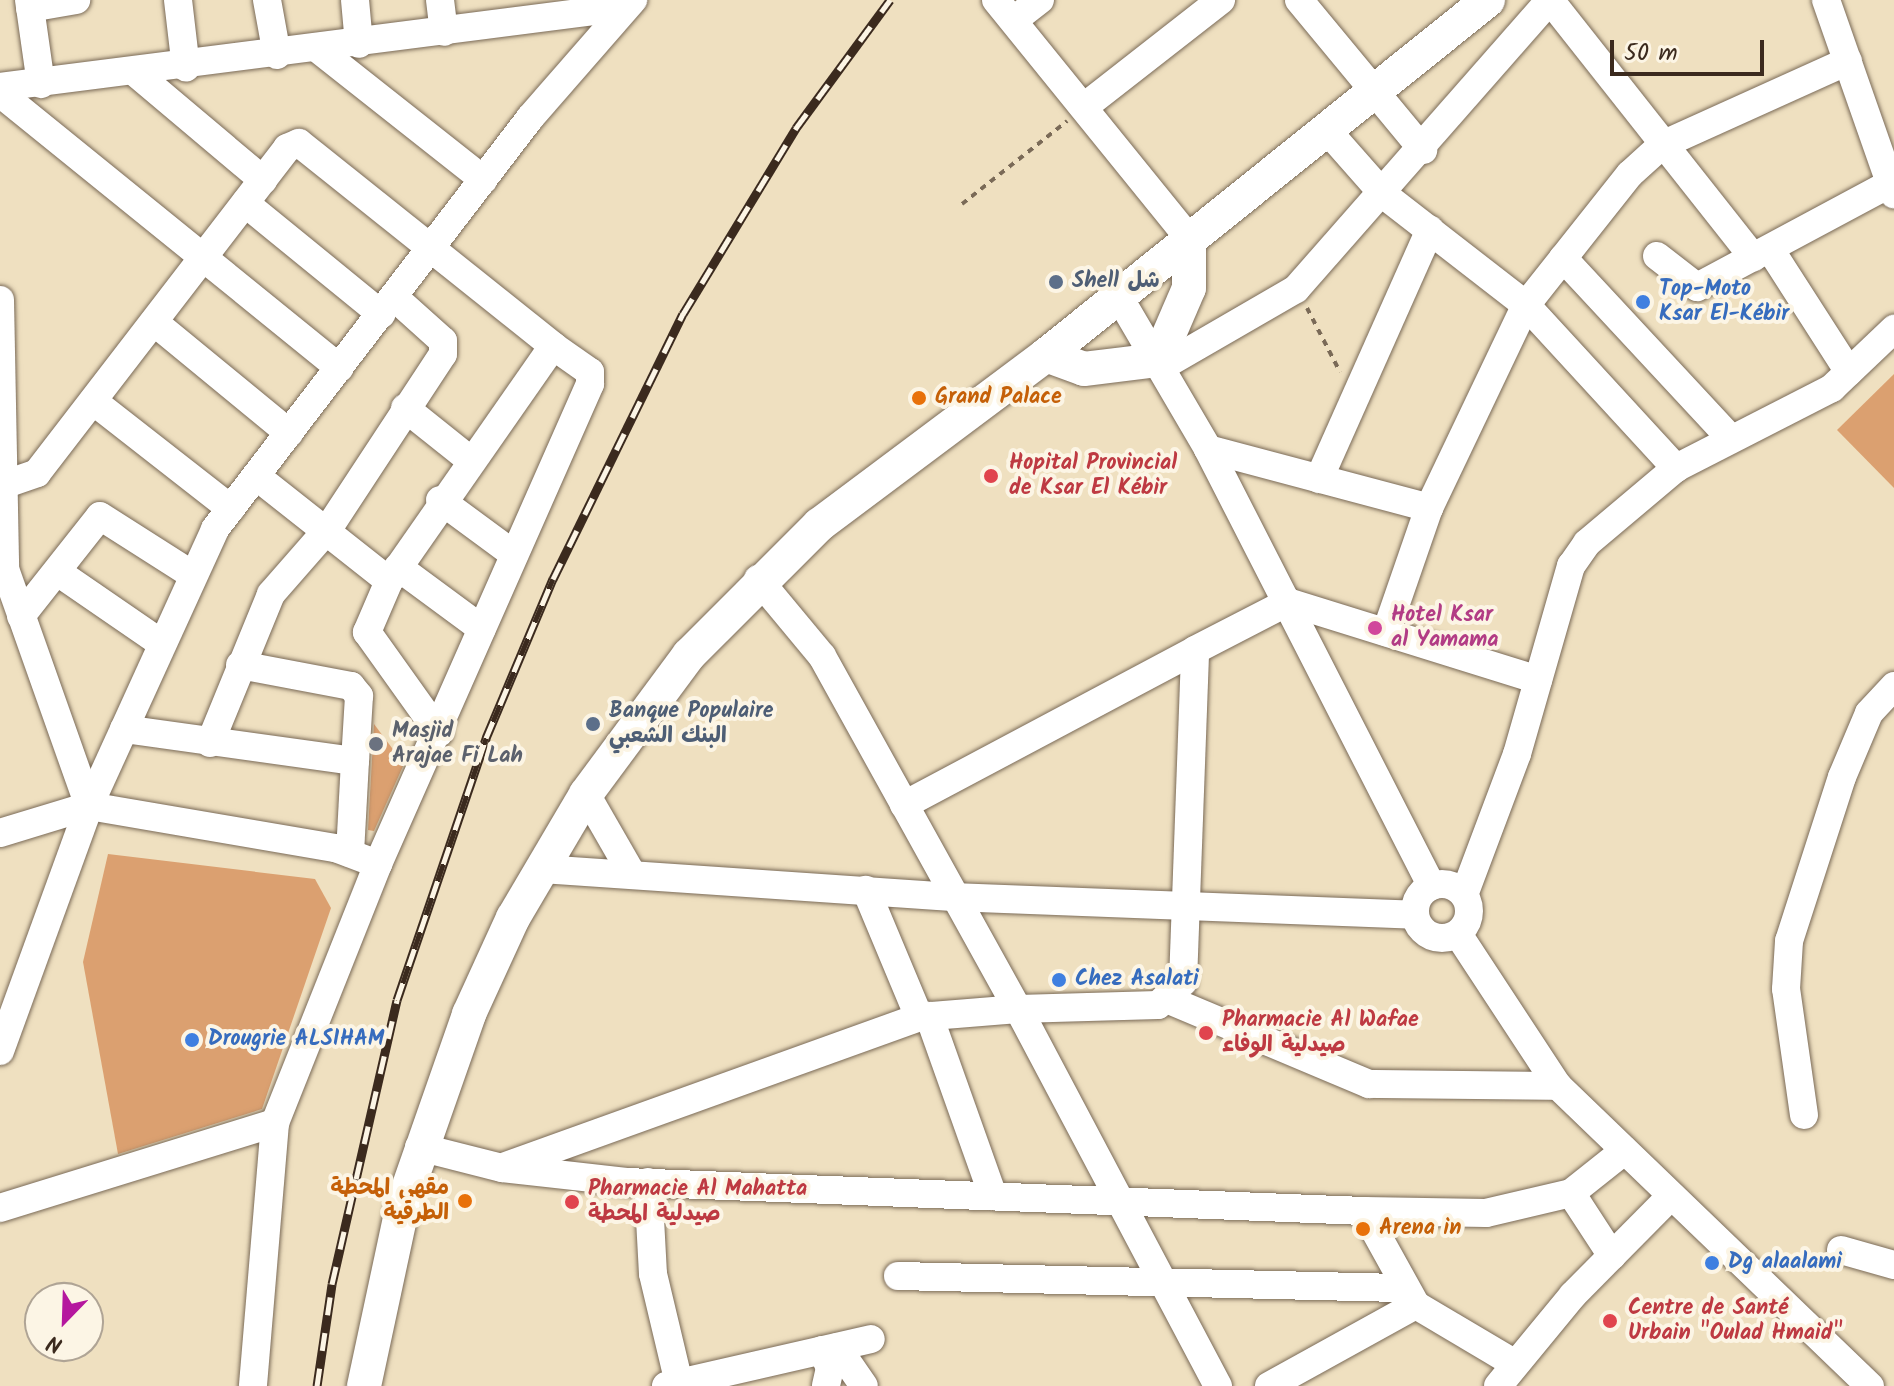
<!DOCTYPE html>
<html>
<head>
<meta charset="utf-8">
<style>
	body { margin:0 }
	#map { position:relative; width:1894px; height:1386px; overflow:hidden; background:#efe0c0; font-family:Kalam,"Playpen Sans Arabic",sans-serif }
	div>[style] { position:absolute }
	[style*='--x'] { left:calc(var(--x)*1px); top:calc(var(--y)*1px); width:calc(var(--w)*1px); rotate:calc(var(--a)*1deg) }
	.building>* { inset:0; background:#dba070 }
	.path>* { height:4px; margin-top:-2px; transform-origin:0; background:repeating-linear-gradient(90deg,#7a6a57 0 6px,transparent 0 12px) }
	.roads { filter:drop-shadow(0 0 2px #7a6a57) drop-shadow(0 0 2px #7a6a57) }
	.minor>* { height:28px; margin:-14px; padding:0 14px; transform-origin:14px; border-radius:14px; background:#fff }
	.minor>.ring { margin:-14px; padding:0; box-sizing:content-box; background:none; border:28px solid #fff; border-radius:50% }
	.major>* { height:34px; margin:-17px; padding:0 17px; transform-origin:17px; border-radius:17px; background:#fff }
	.rail>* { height:9px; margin-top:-4.5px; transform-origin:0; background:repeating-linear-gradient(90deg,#fcf5e5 0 18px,#3b2a1e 0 36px); box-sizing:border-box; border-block:2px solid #3b2a1e }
	.dots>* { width:22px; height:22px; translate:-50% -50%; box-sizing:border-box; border:4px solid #fcf5e5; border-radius:50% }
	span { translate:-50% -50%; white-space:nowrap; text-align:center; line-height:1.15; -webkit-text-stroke:8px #fcf5e5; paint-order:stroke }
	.service-label { font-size:22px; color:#4e5e75; font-weight:700 }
	.left { translate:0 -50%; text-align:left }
	.shop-label { font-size:22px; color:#366cbe; font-weight:700 }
	.food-label { font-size:22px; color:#c56008; font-weight:700 }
	.right { translate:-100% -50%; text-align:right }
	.health-label { font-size:22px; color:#be3a42; font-weight:700 }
	.hotel-label { font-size:22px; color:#b23c85; font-weight:700 }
	.worship-label { font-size:22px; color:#5b616d; font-weight:700 }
	.north { position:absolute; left:24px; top:1282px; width:80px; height:80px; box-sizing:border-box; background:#fcf5e5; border:2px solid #afa495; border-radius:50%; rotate:203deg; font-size:22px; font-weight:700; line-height:32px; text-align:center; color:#3b2a1e }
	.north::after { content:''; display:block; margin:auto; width:28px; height:36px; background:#b5179e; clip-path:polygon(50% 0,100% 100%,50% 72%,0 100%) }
	.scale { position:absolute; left:1610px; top:40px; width:154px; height:36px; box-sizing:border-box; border:4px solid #3b2a1e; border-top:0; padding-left:10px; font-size:24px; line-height:28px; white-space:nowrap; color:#3b2a1e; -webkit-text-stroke:6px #fcf5e5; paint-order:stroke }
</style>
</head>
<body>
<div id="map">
	<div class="building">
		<i style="clip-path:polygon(1894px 374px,1894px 488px,1837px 430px)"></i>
		<i style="clip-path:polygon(374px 724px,404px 764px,374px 831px,368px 830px)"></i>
		<i style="clip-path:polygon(108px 854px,315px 879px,331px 908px,262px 1109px,118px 1154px,83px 962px)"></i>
	</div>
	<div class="path">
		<i style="--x:962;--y:204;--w:134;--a:-38.3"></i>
		<i style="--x:1307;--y:308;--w:72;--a:62.7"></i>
	</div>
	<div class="roads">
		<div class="minor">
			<i style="--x:29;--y:0;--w:85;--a:81.9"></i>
			<i style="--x:178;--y:0;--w:68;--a:83.3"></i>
			<i style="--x:267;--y:0;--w:56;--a:79.7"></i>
			<i style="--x:355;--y:0;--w:44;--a:84.8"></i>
			<i style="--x:440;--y:0;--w:32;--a:83"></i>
			<i style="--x:996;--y:0;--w:306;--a:51"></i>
			<i style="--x:1299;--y:0;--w:195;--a:50.4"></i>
			<i style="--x:1550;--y:0;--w:328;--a:51.7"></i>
			<i style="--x:1826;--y:0;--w:206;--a:70.7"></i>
			<i style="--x:30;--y:8;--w:47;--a:-9.9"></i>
			<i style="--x:1014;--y:20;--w:33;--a:-38"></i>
			<i style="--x:318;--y:49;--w:211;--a:38.3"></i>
			<i style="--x:137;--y:74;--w:165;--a:40.1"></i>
			<i style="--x:0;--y:87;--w:616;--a:-7.28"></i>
			<i style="--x:0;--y:93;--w:437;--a:39"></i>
			<i style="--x:1084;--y:107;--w:174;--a:-38"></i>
			<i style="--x:1325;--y:128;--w:89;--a:48.6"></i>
			<i style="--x:1384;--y:195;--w:180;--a:37.8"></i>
			<i style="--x:1526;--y:305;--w:222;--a:47.4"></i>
			<i style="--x:245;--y:203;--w:176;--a:39.2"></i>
			<i style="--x:1770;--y:249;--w:146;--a:57.3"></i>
			<i style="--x:1657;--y:256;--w:51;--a:37.8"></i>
			<i style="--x:1697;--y:287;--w:220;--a:-28.2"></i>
			<i style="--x:1563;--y:258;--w:246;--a:47.1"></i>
			<i style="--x:1119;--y:297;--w:176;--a:59.6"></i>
			<i style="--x:1208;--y:449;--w:491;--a:62.9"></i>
			<i style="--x:0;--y:300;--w:269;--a:88.9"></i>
			<i style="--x:5;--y:569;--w:251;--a:70.5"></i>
			<i style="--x:154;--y:322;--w:175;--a:39.4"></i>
			<i style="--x:1163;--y:366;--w:154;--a:-30.1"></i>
			<i style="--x:1296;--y:289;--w:385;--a:-48.7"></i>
			<i style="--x:93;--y:401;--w:175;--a:38"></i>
			<i style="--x:405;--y:408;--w:82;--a:38.6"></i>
			<i style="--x:1208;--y:449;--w:229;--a:14.9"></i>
			<i style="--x:1319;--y:479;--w:273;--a:-66"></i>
			<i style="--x:0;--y:486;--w:39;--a:-19"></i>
			<i style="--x:37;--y:473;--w:410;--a:-52.4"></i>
			<i style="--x:287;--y:148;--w:13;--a:-23"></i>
			<i style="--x:299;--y:143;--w:325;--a:38.6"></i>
			<i style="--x:553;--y:346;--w:287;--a:124.9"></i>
			<i style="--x:389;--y:581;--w:169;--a:-141.7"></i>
			<i style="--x:440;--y:500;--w:89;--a:36.4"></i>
			<i style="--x:398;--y:567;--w:104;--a:36.4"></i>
			<i style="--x:59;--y:573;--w:124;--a:34.5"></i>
			<i style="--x:758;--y:579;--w:100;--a:50.3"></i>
			<i style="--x:822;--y:656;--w:404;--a:61"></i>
			<i style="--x:1018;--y:1009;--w:99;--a:175.4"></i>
			<i style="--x:919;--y:1017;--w:138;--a:-112.7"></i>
			<i style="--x:389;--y:581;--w:56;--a:113.3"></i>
			<i style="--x:367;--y:632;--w:124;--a:54.5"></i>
			<i style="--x:21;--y:616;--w:127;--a:-51.7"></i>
			<i style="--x:100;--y:516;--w:108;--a:32.5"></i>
			<i style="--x:1386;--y:632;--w:131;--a:-70.9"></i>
			<i style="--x:1429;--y:508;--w:225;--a:-64.5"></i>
			<i style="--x:1526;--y:305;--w:167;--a:-51.6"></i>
			<i style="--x:1630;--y:174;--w:43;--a:-42.2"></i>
			<i style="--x:1662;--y:145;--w:204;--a:-24.3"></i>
			<i style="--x:240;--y:665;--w:113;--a:10.7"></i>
			<i style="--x:351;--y:686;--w:13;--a:51"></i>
			<i style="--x:359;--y:696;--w:65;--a:93.5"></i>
			<i style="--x:124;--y:729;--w:233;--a:7.9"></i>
			<i style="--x:355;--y:761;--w:92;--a:93.1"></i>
			<i style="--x:210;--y:743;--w:161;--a:-67.7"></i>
			<i style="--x:271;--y:594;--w:86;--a:-48.8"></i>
			<i style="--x:328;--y:529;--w:209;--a:-56.7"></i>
			<i style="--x:443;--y:354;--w:13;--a:-90"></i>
			<i style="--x:443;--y:341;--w:66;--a:-138.1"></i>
			<i style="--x:586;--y:794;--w:92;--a:60.1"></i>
			<i style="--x:904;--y:805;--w:330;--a:-28"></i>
			<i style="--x:0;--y:833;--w:93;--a:-16.9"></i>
			<i style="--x:89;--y:806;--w:250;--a:9.7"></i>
			<i style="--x:335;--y:848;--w:46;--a:20.4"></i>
			<i style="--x:378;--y:864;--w:279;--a:111.7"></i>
			<i style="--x:275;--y:1123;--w:264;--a:94.8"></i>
			<i style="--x:378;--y:864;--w:525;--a:-66.17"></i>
			<i style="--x:590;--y:384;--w:12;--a:-90"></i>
			<i style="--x:590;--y:372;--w:45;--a:-144.9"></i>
			<i style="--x:541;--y:869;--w:413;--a:3.9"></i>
			<i style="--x:953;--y:897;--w:461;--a:2.2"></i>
			<i class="ring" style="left:1415px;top:884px;width:26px;height:26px"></i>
			<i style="--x:1464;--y:895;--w:151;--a:-69.4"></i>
			<i style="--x:1517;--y:754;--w:196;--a:-74"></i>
			<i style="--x:1571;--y:566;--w:28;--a:-55"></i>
			<i style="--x:1587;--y:543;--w:116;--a:-40.1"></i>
			<i style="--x:1676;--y:468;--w:175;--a:-27.1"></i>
			<i style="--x:1832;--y:388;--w:86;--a:-43.6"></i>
			<i style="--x:1458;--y:934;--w:182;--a:56.7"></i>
			<i style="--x:1558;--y:1086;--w:433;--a:43.9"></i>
			<i style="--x:1169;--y:1000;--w:217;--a:22.8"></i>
			<i style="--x:1369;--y:1084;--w:189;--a:0.6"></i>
			<i style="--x:929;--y:1016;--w:191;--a:70.4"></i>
			<i style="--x:0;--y:1051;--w:261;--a:-70"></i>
			<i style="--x:89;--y:806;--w:304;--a:-65.5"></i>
			<i style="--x:215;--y:529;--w:518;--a:-52.53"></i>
			<i style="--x:530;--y:118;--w:157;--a:-48.9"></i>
			<i style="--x:1804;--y:1115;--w:127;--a:-98.1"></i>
			<i style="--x:1786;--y:989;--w:48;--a:-86.4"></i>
			<i style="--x:1789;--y:941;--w:172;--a:-72.1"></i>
			<i style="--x:1842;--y:777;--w:69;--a:-67.1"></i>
			<i style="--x:1869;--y:713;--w:37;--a:-47"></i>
			<i style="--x:419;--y:1147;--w:86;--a:14.2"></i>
			<i style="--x:502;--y:1168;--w:125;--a:6.4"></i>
			<i style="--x:626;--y:1182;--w:739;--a:2.25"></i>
			<i style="--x:506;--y:1166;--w:439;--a:-19.8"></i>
			<i style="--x:648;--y:1182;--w:92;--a:86.9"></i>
			<i style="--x:653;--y:1274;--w:112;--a:76.6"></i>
			<i style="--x:1571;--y:1193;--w:75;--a:56.9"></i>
			<i style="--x:0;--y:1208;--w:288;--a:-17.2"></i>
			<i style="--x:1841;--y:1250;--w:55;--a:15.8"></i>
			<i style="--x:898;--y:1276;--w:503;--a:1.37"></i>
			<i style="--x:837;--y:1347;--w:47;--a:55.3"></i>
			<i style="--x:822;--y:1350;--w:20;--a:66"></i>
			<i style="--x:830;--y:1368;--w:18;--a:103"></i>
			<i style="--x:1512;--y:1362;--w:112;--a:-149.3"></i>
			<i style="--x:1416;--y:1305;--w:107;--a:-119"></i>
			<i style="--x:1364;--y:1211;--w:122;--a:0.9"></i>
			<i style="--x:1486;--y:1213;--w:87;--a:-13.2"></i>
			<i style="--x:1571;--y:1193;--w:68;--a:-38.4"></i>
			<i style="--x:666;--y:1386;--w:210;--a:-12.9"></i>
			<i style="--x:1218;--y:1386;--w:427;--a:-117.9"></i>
			<i style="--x:1018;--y:1009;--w:140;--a:-1.6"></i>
			<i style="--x:1158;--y:1005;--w:34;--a:-43"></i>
			<i style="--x:1183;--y:982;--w:332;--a:-87.9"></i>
			<i style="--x:1195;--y:650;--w:105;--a:-27.3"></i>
			<i style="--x:1288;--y:602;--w:262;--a:17.3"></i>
			<i style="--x:1269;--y:1386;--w:168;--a:-28.9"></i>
			<i style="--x:1498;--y:1386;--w:118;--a:-50.5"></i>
			<i style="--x:1573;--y:1295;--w:139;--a:-45.3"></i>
		</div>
		<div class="major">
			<i style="--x:1046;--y:355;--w:40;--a:20.2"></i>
			<i style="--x:1084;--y:369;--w:75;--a:-6.9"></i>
			<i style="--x:1158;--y:360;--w:78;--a:-66.7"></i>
			<i style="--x:1189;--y:288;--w:50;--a:-90"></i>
			<i style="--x:364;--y:1386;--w:190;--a:-77.9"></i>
			<i style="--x:404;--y:1200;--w:197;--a:-70.7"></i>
			<i style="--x:469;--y:1014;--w:106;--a:-65.4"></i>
			<i style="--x:513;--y:918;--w:144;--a:-59.5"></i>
			<i style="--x:586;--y:794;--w:173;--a:-53.5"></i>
			<i style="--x:689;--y:655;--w:184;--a:-45"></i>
			<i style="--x:819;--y:525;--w:284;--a:-36.8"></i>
			<i style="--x:1046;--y:355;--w:567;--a:-38.77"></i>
		</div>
	</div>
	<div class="rail">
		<i style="--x:317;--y:1386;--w:103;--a:-81.6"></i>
		<i style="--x:332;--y:1284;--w:291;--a:-77.1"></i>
		<i style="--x:397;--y:1000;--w:277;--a:-71.2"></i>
		<i style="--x:486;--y:738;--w:173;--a:-67.2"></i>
		<i style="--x:553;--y:579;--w:295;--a:-63.9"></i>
		<i style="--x:683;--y:314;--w:218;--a:-58.7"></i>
		<i style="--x:796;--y:128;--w:159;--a:-53.7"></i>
	</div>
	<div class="dots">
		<i style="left:1056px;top:282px;background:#5c6f8a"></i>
		<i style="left:1643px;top:302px;background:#3f7fe0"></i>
		<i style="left:919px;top:398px;background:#e8710a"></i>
		<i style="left:991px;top:476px;background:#e0444e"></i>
		<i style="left:1375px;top:628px;background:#d1479c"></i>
		<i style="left:593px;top:724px;background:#5c6f8a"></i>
		<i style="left:376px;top:744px;background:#6b7280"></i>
		<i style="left:1059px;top:980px;background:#3f7fe0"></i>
		<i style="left:1206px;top:1033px;background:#e0444e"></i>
		<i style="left:192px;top:1040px;background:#3f7fe0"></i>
		<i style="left:465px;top:1201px;background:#e8710a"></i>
		<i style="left:572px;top:1202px;background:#e0444e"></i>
		<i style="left:1363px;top:1229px;background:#e8710a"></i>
		<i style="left:1712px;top:1263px;background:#3f7fe0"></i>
		<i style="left:1610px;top:1321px;background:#e0444e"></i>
	</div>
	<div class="service-label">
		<span class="left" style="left:1072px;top:282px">Shell شل</span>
		<span class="left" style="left:609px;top:724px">Banque Populaire<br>البنك الشعبي</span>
	</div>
	<div class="shop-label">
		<span class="left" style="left:1659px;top:302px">Top-Moto<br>Ksar El-Kébir</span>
		<span class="left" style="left:1075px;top:980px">Chez Asalati</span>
		<span class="left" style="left:208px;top:1040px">Drougrie ALSIHAM</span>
		<span class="left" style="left:1728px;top:1263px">Dg alaalami</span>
	</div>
	<div class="food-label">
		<span class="left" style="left:935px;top:398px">Grand Palace</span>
		<span class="right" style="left:449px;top:1201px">مقهى المحطة<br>الطرقية</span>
		<span class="left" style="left:1379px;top:1229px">Arena in</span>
	</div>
	<div class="health-label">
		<span class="left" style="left:1009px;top:476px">Hopital Provincial<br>de Ksar El Kébir</span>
		<span class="left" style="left:1222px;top:1033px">Pharmacie Al Wafae<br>صيدلية الوفاء</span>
		<span class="left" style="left:588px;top:1202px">Pharmacie Al Mahatta<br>صيدلية المحطة</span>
		<span class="left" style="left:1628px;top:1321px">Centre de Santé<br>Urbain "Oulad Hmaid"</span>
	</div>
	<div class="hotel-label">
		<span class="left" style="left:1391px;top:628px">Hotel Ksar<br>al Yamama</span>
	</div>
	<div class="worship-label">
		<span class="left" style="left:392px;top:744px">Masjid<br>Arajae Fi Lah</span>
	</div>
	<div class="north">N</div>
	<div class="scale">50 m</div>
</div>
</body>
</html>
